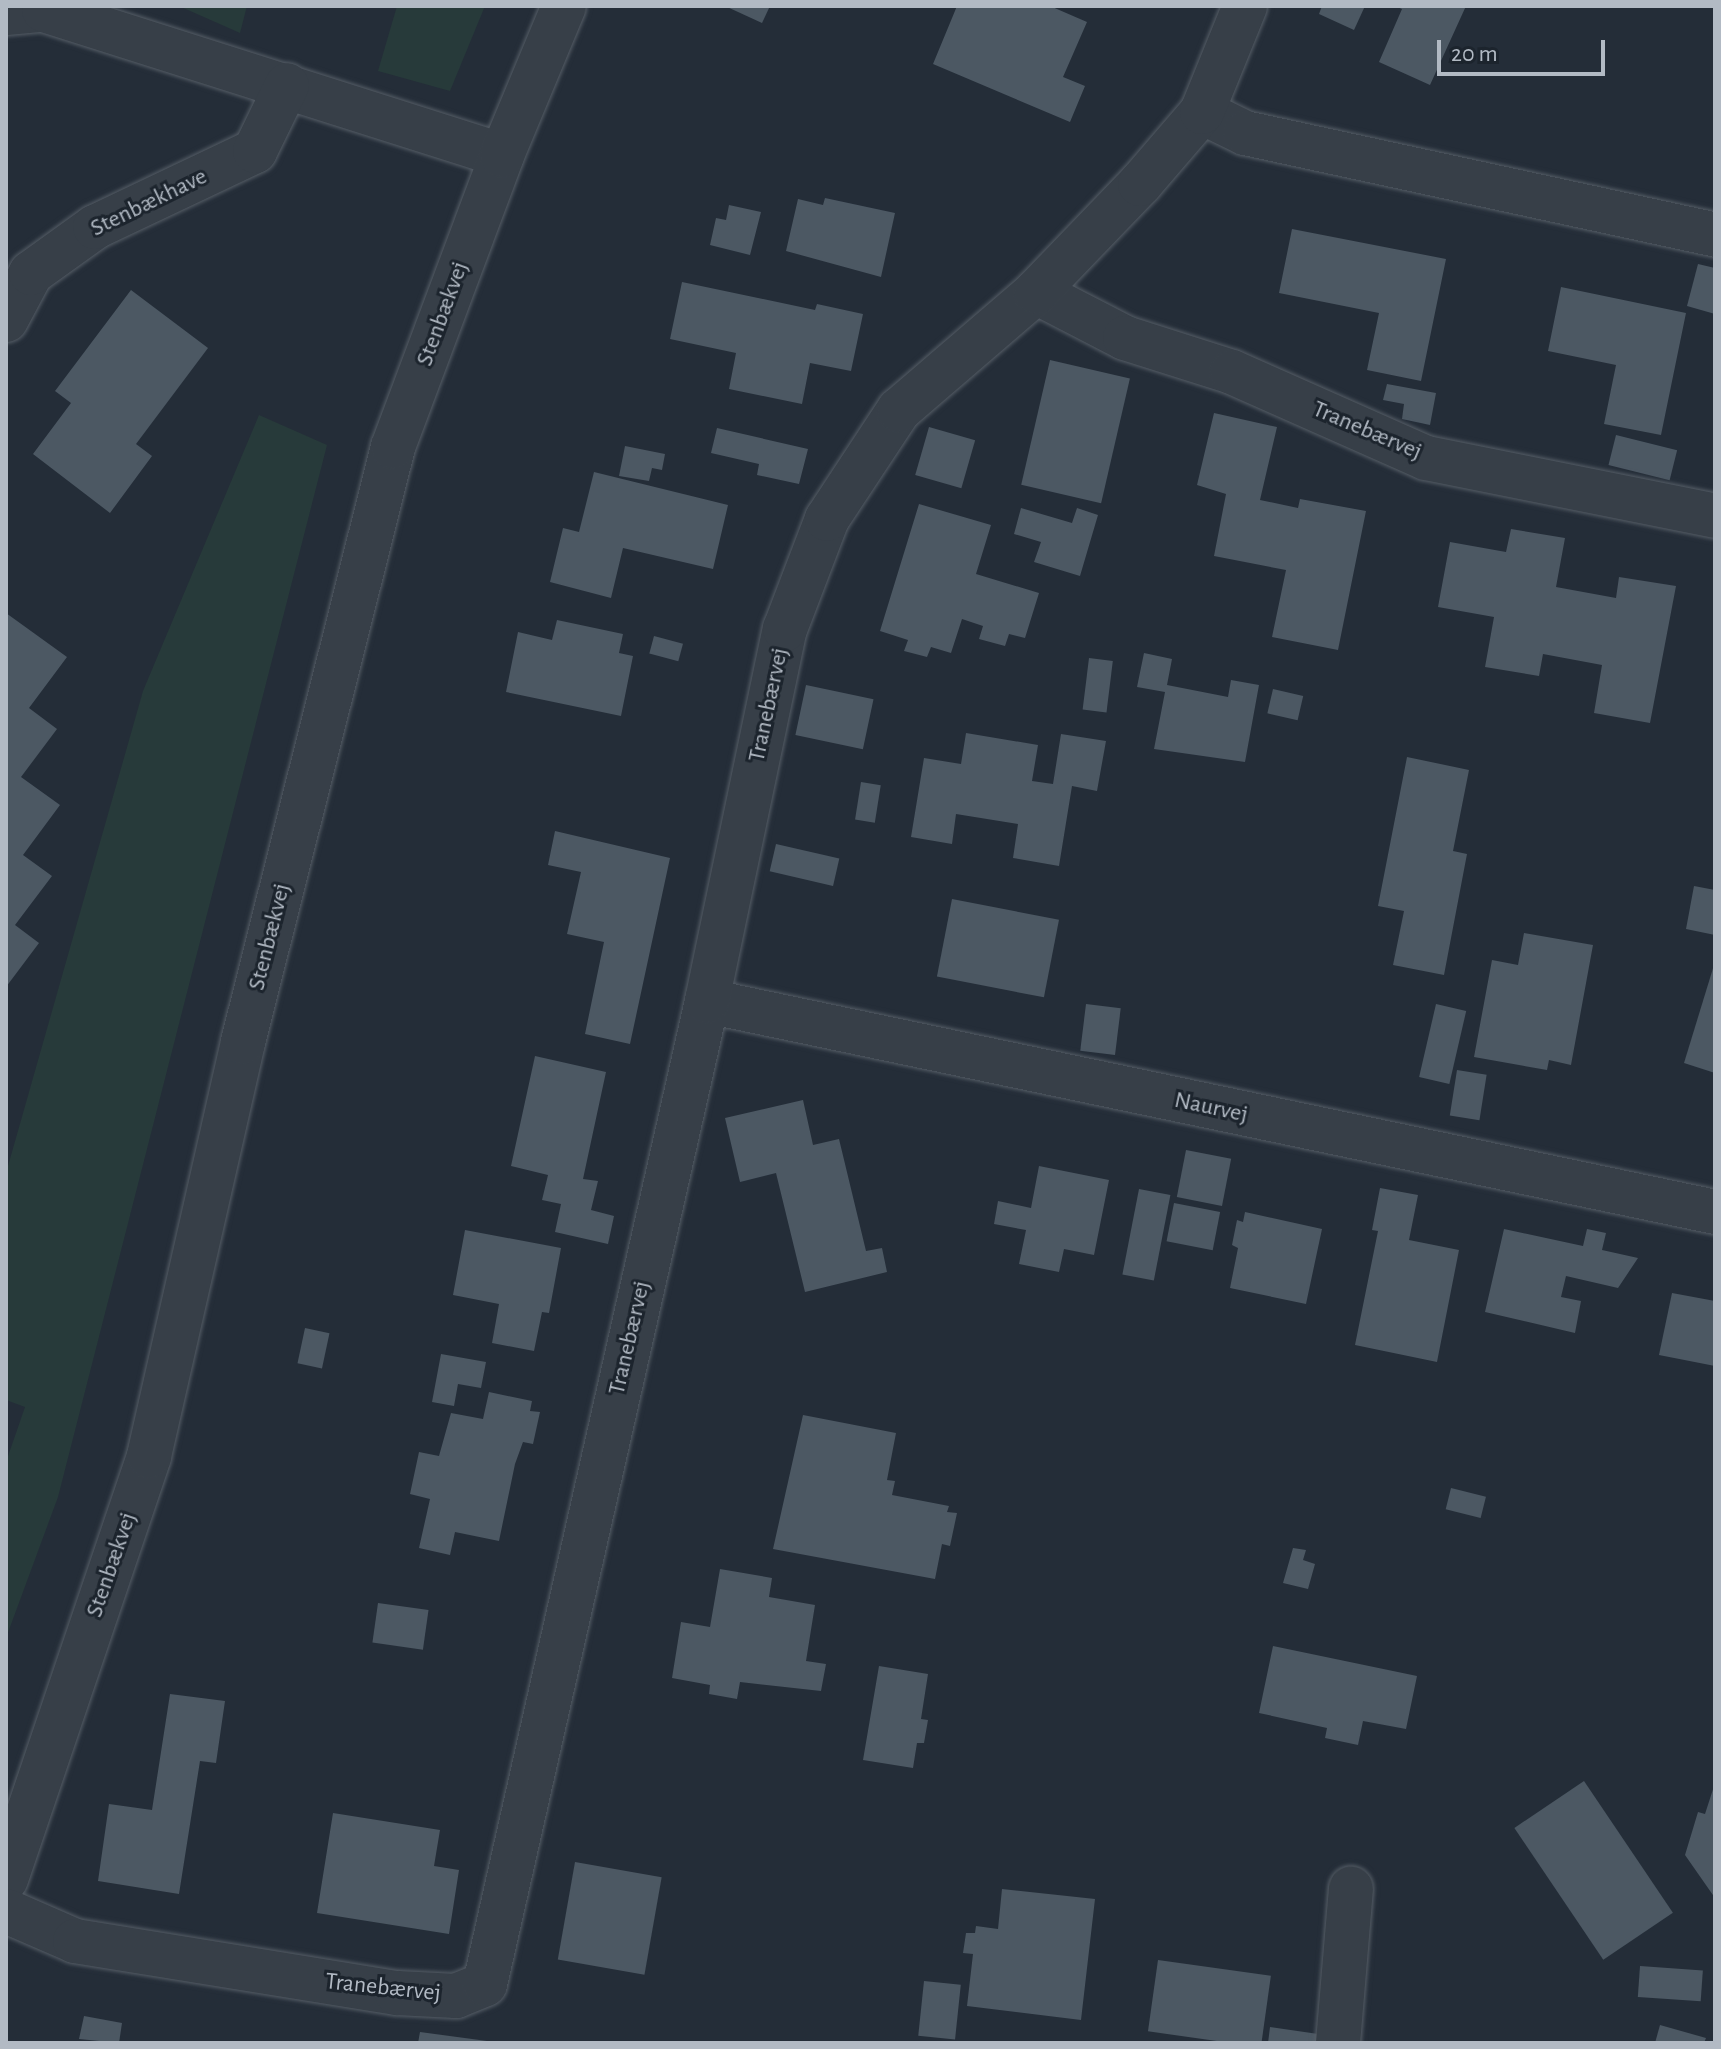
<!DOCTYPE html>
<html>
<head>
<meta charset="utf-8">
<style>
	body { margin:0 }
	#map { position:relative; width:1721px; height:2049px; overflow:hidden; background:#242d38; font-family:"Alegreya Sans",sans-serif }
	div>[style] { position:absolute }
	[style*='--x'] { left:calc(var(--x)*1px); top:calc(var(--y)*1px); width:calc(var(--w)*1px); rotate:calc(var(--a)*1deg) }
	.green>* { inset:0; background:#273a3a }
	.building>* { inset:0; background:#4c5863; transform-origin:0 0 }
	.roads { filter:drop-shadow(0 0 2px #555d66) drop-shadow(0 0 2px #555d66) }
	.minor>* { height:44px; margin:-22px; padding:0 22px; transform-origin:22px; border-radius:22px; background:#373f48 }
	span { translate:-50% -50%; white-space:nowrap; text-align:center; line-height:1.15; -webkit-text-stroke:6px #1c242d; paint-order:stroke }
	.street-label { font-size:24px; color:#b2bac4 }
	.frame { position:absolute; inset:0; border:8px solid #b2bac4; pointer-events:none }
	.scale { position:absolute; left:1437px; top:40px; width:168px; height:36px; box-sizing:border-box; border:4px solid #b2bac4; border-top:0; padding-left:10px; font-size:24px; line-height:28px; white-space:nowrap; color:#b2bac4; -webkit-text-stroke:6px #1c242d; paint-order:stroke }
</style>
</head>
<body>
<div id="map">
	<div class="green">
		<i style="clip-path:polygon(179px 6px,247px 6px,240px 33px)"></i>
		<i style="clip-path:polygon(397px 6px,485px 6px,450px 91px,378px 71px)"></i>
		<i style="clip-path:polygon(259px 415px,327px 445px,58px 1497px,6px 1638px,6px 1462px,25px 1407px,6px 1400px,6px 1173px,143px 691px)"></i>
	</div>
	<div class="building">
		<i style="clip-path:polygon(725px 6px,770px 6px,762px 23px)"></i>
		<i style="clip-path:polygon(957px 6px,1050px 6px,1087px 22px,1063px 77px,1085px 86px,1070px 122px,933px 64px)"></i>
		<i style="clip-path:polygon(1322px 6px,1365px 6px,1354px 30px,1319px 14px)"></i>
		<i style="clip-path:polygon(1395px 6px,1466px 6px,1430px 85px,1379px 62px,1402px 9px)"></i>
		<i style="clip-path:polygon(825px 198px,895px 213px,881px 277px,786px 251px,798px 199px,823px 205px)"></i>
		<i style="clip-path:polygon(729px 205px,761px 212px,750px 255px,710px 245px,716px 218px,726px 220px)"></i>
		<i style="clip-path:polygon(1292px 229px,1446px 259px,1421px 381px,1367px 370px,1379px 313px,1279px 293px)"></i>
		<i style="clip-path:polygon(1698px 264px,1715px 268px,1715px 314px,1687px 306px)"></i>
		<i style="clip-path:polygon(682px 282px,815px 310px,817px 304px,863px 314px,851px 371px,810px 363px,802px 404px,729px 389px,736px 353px,670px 339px)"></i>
		<i style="clip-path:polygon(1561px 287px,1686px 313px,1661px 435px,1604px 424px,1616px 365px,1548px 351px)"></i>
		<i style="clip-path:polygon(131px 290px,208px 348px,136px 444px,152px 456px,110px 513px,33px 454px,71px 403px,55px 391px)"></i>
		<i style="left:1050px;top:360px;width:82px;height:128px;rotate:13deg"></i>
		<i style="clip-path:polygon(1387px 384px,1436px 393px,1430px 425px,1402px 419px,1404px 404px,1383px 400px)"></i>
		<i style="clip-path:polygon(1214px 413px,1277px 427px,1260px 500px,1298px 508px,1300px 499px,1366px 511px,1338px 650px,1272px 637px,1286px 570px,1214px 556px,1226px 494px,1197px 485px)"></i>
		<i style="left:929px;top:427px;width:48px;height:50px;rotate:16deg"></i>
		<i style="clip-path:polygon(717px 428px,808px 449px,799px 484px,757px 475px,759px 464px,711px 453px)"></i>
		<i style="left:1616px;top:435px;width:63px;height:31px;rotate:14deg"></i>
		<i style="clip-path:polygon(625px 446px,665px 454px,662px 470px,652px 468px,649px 481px,619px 476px)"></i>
		<i style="clip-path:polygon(594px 472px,728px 505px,713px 569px,623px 548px,611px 598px,550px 582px,563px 528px,579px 532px)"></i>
		<i style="clip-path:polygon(919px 504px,991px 525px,976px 574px,1039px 593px,1025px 638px,1009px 634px,1005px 646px,979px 639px,983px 626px,962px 619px,951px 653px,931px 647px,927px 657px,904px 651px,908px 640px,880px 631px)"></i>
		<i style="clip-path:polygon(1021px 508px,1072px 523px,1077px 508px,1098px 515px,1080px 576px,1034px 562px,1041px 542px,1014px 534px)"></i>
		<i style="clip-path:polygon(1511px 529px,1565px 538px,1556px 587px,1616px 598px,1619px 577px,1676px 586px,1650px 723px,1594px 713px,1602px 665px,1543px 654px,1539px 676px,1485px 667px,1494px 617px,1438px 607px,1450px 542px,1506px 552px)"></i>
		<i style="clip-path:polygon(6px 613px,67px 657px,29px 708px,57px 729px,21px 777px,60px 805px,23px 855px,52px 876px,15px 925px,39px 943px,6px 987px)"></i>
		<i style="clip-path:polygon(557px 620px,623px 634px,619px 653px,633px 656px,621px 716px,506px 692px,518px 632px,552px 640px)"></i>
		<i style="left:654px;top:636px;width:30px;height:18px;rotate:15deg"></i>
		<i style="clip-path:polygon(1144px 653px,1172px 659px,1167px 685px,1228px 697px,1231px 680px,1259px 685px,1245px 762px,1154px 749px,1165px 692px,1137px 687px)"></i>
		<i style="left:1089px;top:658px;width:24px;height:52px;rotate:7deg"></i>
		<i style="left:806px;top:685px;width:69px;height:51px;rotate:12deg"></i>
		<i style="left:1273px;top:689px;width:31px;height:25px;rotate:13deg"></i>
		<i style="clip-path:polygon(966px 733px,1038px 745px,1032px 781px,1053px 784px,1061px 734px,1106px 741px,1097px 791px,1072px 786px,1059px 866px,1013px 858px,1018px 824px,956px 814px,952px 844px,911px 837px,924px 758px,961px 764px)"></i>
		<i style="clip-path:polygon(1407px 757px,1469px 770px,1453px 851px,1467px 854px,1444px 975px,1393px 965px,1404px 911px,1378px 906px)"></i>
		<i style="left:861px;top:782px;width:20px;height:38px;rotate:9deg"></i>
		<i style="clip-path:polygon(555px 831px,670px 858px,630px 1044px,585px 1034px,604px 942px,567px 934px,581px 872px,548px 865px)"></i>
		<i style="left:776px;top:844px;width:65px;height:28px;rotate:13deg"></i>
		<i style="clip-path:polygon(1694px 886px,1715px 890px,1715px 935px,1686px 929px)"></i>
		<i style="left:952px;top:899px;width:109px;height:79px;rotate:11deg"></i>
		<i style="clip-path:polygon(1524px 933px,1593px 945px,1571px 1065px,1549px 1060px,1547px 1070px,1474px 1057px,1492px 960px,1518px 965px)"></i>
		<i style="clip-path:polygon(1714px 965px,1715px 965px,1715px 1073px,1684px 1063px)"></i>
		<i style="left:1086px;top:1004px;width:35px;height:47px;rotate:7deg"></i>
		<i style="left:1436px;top:1004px;width:31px;height:75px;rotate:13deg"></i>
		<i style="clip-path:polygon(535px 1056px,606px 1072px,583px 1179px,598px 1181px,591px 1210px,614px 1216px,608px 1244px,555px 1232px,561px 1204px,542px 1200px,548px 1175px,511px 1166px)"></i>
		<i style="left:1457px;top:1070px;width:30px;height:46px;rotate:9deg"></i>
		<i style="clip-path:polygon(803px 1100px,813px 1145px,839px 1139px,866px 1251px,882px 1248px,887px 1272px,805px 1292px,776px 1173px,740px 1182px,725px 1118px)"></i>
		<i style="left:1186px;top:1150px;width:46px;height:48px;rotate:11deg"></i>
		<i style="clip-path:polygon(1039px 1166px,1109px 1180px,1094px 1255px,1064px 1249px,1059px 1272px,1019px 1264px,1026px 1230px,994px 1224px,998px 1201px,1031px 1208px)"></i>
		<i style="clip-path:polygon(1380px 1188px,1418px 1195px,1409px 1240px,1459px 1250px,1437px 1362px,1355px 1345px,1378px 1231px,1372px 1230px)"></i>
		<i style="left:1139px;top:1189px;width:32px;height:87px;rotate:11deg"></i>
		<i style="left:1174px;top:1203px;width:47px;height:39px;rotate:11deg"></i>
		<i style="clip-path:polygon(1245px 1212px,1322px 1229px,1306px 1304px,1230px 1288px,1238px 1248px,1232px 1245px,1237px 1220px,1243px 1222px)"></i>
		<i style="clip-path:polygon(1504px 1229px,1583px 1246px,1587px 1229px,1606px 1233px,1602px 1250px,1638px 1258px,1618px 1288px,1566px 1276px,1561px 1297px,1581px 1301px,1575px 1333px,1485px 1312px)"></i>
		<i style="clip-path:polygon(465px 1230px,561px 1248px,549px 1313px,542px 1312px,534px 1351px,492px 1343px,499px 1304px,453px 1295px)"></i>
		<i style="clip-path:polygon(1672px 1293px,1715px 1301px,1715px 1366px,1659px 1355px)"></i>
		<i style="left:305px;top:1328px;width:25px;height:36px;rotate:12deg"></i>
		<i style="clip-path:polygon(441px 1354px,486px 1362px,481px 1388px,458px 1384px,454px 1406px,432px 1402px)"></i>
		<i style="clip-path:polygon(489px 1392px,532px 1401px,530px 1411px,540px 1412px,533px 1444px,523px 1442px,515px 1464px,499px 1541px,455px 1532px,450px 1555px,419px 1548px,430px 1499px,410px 1494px,419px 1452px,439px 1456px,451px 1413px,483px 1419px)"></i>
		<i style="clip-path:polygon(803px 1415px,896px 1433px,887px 1480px,895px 1481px,892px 1495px,949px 1506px,947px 1512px,957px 1513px,950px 1546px,942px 1544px,935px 1579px,773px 1549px)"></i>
		<i style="left:1451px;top:1488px;width:36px;height:22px;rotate:14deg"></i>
		<i style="clip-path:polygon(1293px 1548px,1306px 1550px,1303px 1560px,1315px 1564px,1308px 1589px,1283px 1583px)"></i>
		<i style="clip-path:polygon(720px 1569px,772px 1578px,769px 1597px,815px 1605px,806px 1661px,826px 1664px,821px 1691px,740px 1682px,737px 1699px,709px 1694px,710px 1685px,672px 1678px,681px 1622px,710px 1627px)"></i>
		<i style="left:378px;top:1603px;width:51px;height:40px;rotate:8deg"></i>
		<i style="clip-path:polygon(1273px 1646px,1417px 1676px,1406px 1729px,1363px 1721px,1358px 1745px,1325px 1738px,1327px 1728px,1259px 1713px)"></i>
		<i style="clip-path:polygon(879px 1666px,928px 1674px,921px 1719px,928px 1720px,924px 1743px,917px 1743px,913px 1768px,863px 1760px)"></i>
		<i style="clip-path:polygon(170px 1694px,225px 1701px,216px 1763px,200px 1761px,179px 1894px,98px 1881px,109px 1804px,152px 1810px)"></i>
		<i style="left:1584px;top:1781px;width:159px;height:84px;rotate:56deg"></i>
		<i style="clip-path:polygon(1715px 1783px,1715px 1898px,1685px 1855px,1698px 1812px,1705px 1814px)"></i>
		<i style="clip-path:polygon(333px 1813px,440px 1830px,434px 1866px,459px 1870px,449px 1934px,317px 1913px)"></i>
		<i style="left:575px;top:1862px;width:88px;height:99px;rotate:10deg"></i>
		<i style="clip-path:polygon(1002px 1889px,1095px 1899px,1081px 2020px,967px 2006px,973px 1954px,963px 1953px,966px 1933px,975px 1933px,976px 1926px,998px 1929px)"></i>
		<i style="left:1158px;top:1960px;width:114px;height:72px;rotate:8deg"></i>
		<i style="left:1640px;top:1966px;width:63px;height:31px;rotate:4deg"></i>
		<i style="left:924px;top:1981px;width:37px;height:55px;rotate:6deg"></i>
		<i style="clip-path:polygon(84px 2016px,122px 2023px,119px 2043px,79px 2039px)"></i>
		<i style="clip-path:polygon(1660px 2025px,1706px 2038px,1704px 2043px,1655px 2043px)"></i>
		<i style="clip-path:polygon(1270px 2027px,1325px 2035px,1324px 2043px,1268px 2043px)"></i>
		<i style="clip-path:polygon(420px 2032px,487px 2041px,487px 2043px,418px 2043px)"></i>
	</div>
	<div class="roads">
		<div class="minor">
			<i style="--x:6;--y:13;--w:38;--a:-5"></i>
			<i style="--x:44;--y:10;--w:480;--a:17.6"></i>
			<i style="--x:1202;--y:112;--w:48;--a:26"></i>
			<i style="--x:1245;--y:133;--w:481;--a:12.2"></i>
			<i style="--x:1036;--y:292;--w:100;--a:27.3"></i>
			<i style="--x:1125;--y:338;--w:112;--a:17.6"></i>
			<i style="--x:1232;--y:372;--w:212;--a:23.9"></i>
			<i style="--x:1426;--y:458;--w:295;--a:11.3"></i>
			<i style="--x:6;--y:320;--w:53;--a:-62"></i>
			<i style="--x:31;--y:273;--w:79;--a:-35.7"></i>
			<i style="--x:95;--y:227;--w:177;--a:-25.4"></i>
			<i style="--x:255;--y:151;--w:73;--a:-64.1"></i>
			<i style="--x:707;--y:1001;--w:1030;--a:11.82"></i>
			<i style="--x:6;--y:1879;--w:447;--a:-71.3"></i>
			<i style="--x:149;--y:1456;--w:425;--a:-77.2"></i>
			<i style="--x:243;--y:1042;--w:614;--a:-75.85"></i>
			<i style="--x:393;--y:447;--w:312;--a:-69.5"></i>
			<i style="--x:502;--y:155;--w:161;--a:-67.4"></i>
			<i style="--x:6;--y:1911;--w:75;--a:23.5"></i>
			<i style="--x:75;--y:1941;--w:326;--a:9.2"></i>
			<i style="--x:397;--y:1993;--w:59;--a:2.9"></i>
			<i style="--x:456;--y:1996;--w:31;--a:-22"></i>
			<i style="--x:485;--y:1984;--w:1008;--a:-77.27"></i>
			<i style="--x:707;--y:1001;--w:380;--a:-78.2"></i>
			<i style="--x:785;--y:629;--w:118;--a:-69.1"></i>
			<i style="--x:827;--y:519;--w:131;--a:-56.6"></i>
			<i style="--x:899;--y:410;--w:181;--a:-40.7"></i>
			<i style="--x:1036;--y:292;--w:150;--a:-46.1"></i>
			<i style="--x:1140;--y:184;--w:95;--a:-49.3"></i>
			<i style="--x:1202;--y:112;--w:114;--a:-67.9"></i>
			<i style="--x:1338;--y:2043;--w:155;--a:-85.2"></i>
		</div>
	</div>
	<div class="street-label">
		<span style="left:149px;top:203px;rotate:-26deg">Stenbækhave</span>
		<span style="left:443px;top:314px;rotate:-70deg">Stenbækvej</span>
		<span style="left:1367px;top:431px;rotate:23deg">Tranebærvej</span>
		<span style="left:769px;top:705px;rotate:-78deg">Tranebærvej</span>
		<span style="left:270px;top:937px;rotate:-76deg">Stenbækvej</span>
		<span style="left:1211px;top:1108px;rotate:12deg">Naurvej</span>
		<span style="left:630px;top:1338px;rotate:-77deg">Tranebærvej</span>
		<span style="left:112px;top:1565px;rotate:-71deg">Stenbækvej</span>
		<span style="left:383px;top:1988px;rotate:6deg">Tranebærvej</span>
	</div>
	<div class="frame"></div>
	<div class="scale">20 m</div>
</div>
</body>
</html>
